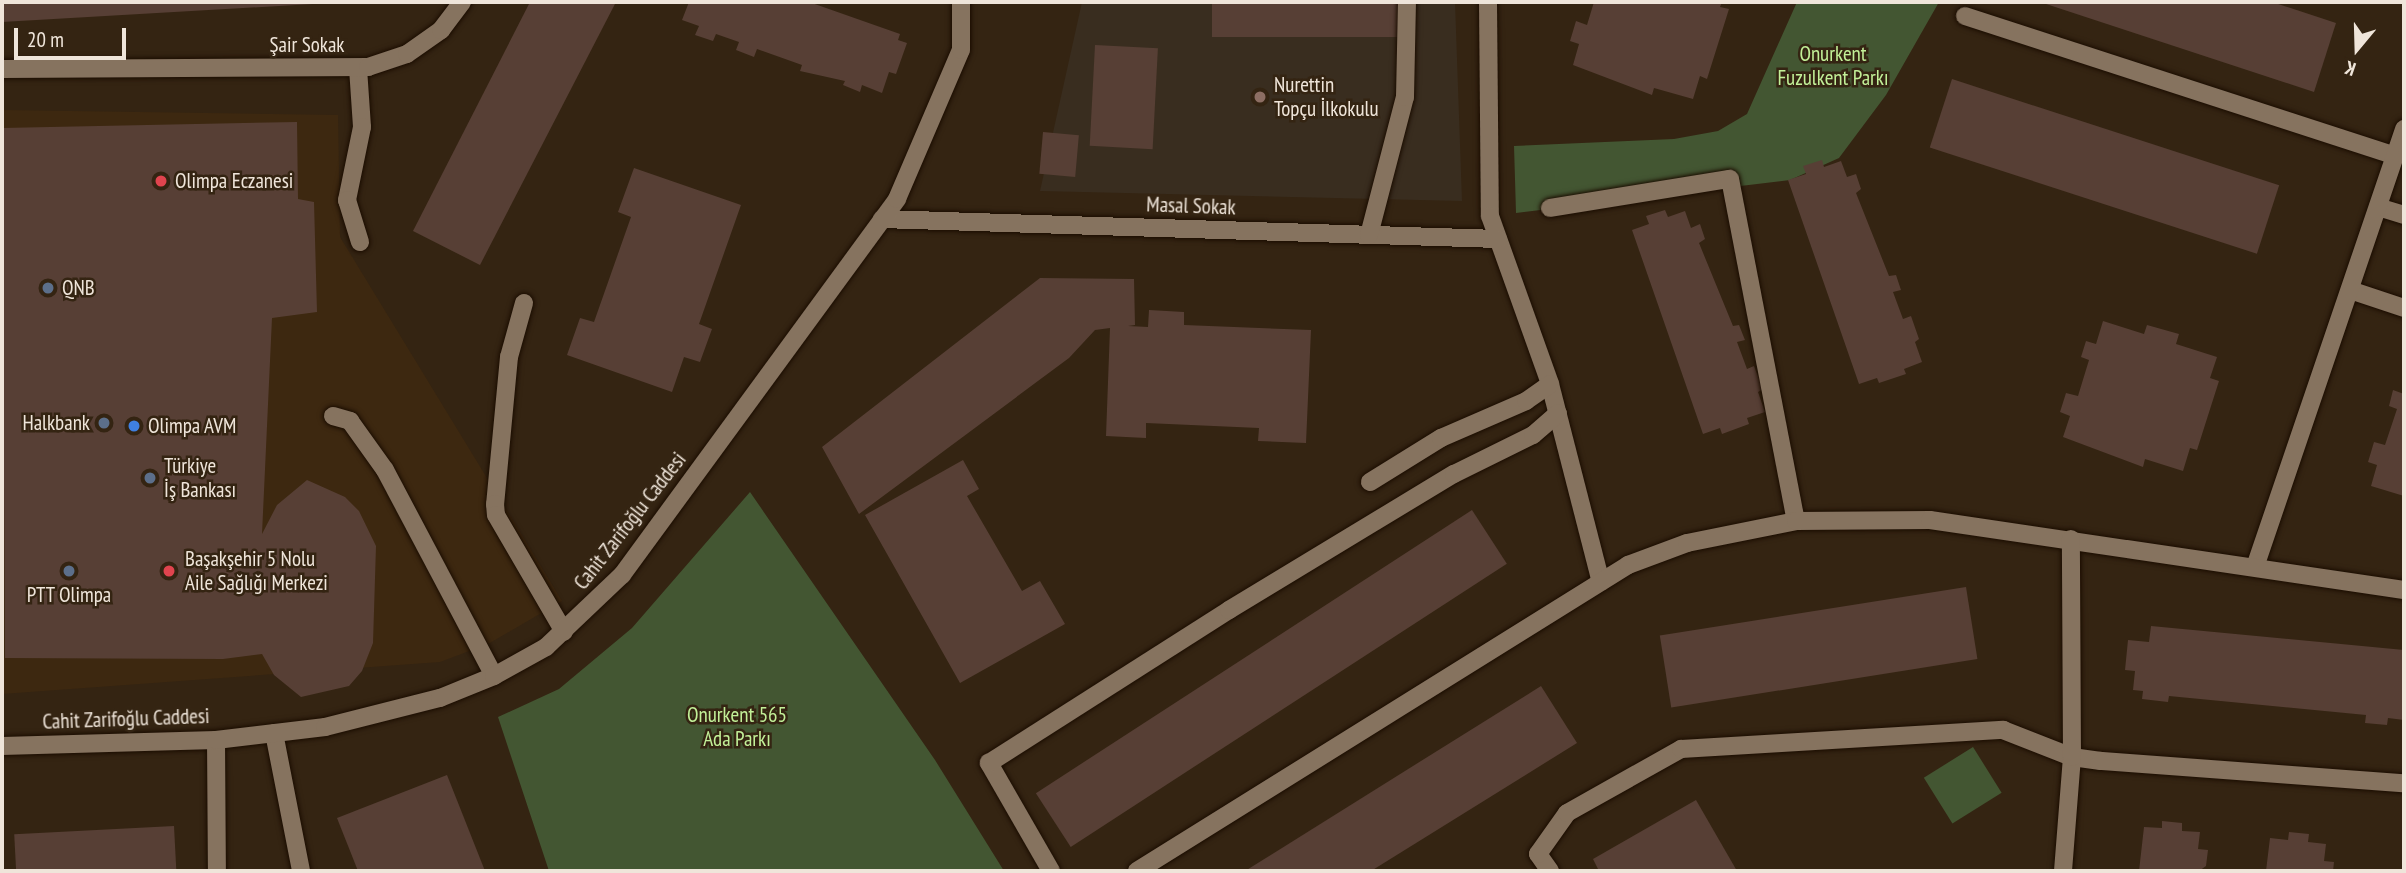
<!DOCTYPE html>
<html>
<head>
<meta charset="utf-8">
<style>
	body { margin:0 }
	#map { position:relative; width:2406px; height:873px; overflow:hidden; background:#342412; font-family:"PT Sans Narrow",sans-serif }
	div>[style] { position:absolute }
	[style*='--x'] { left:calc(var(--x)*1px); top:calc(var(--y)*1px); width:calc(var(--w)*1px); rotate:calc(var(--a)*1deg) }
	.built>* { inset:0; background:#3d2810 }
	.education>* { inset:0; background:#392d1f }
	.green>* { inset:0; background:#435632; transform-origin:0 0 }
	.building>* { inset:0; background:#573f35; transform-origin:0 0 }
	.roads { filter:drop-shadow(0 0 2px #1b0d00) drop-shadow(0 0 2px #1b0d00) }
	.minor>* { height:18px; margin:-9px; padding:0 9px; transform-origin:9px; border-radius:9px; background:#86735f }
	.dots>* { width:19px; height:19px; translate:-50% -50%; box-sizing:border-box; border:4px solid #342412; border-radius:50% }
	span { translate:-50% -50%; white-space:nowrap; text-align:center; line-height:1.15; -webkit-text-stroke:5px #342412; paint-order:stroke }
	.street-label { font-size:21px; color:#efe5da }
	.park-label { font-size:21px; color:#c2f098 }
	.poi-label { font-size:21px; color:#efe5da }
	.left { translate:0 -50%; text-align:left }
	.right { translate:-100% -50%; text-align:right }
	.frame { position:absolute; inset:0; border:4px solid #efe5da; pointer-events:none }
	.north { position:absolute; left:2322px; top:14px; width:70px; height:70px; -webkit-text-stroke:5px #342412; paint-order:stroke; rotate:199deg; font-size:19px; font-weight:700; line-height:28px; text-align:center; color:#efe5da }
	.north::after { content:''; display:block; margin:auto; width:24px; height:32px; background:#efe5da; clip-path:polygon(50% 0,100% 100%,50% 72%,0 100%) }
	.scale { position:absolute; left:14px; top:28px; width:112px; height:32px; box-sizing:border-box; border:4px solid #efe5da; border-top:0; padding-left:9px; font-size:21px; line-height:24px; white-space:nowrap; color:#efe5da; -webkit-text-stroke:5px #342412; paint-order:stroke }
</style>
</head>
<body>
<div id="map">
	<div class="built">
		<i style="clip-path:polygon(2px 110px,338px 115px,340px 237px,562px 601px,488px 644px,440px 662px,2px 694px)"></i>
	</div>
	<div class="education">
		<i style="clip-path:polygon(1082px 2px,1455px 2px,1462px 201px,1040px 191px)"></i>
	</div>
	<div class="green">
		<i style="clip-path:polygon(1797px 2px,1939px 2px,1886px 95px,1839px 158px,1790px 180px,1516px 213px,1514px 146px,1674px 139px,1718px 131px,1747px 114px)"></i>
		<i style="clip-path:polygon(750px 492px,935px 760px,1004px 871px,549px 871px,498px 717px,559px 689px,632px 628px)"></i>
		<i style="left:1973px;top:747px;width:54px;height:58px;rotate:58deg"></i>
	</div>
	<div class="building">
		<i style="clip-path:polygon(2px 2px,313px 2px,313px 4px,2px 22px)"></i>
		<i style="clip-path:polygon(530px 2px,616px 2px,480px 265px,413px 231px)"></i>
		<i style="clip-path:polygon(689px 2px,809px 2px,900px 34px,898px 40px,907px 43px,896px 74px,889px 72px,882px 93px,862px 85px,860px 92px,843px 85px,845px 81px,800px 71px,802px 65px,757px 49px,754px 57px,736px 50px,739px 42px,716px 34px,713px 41px,695px 35px,699px 26px,682px 20px)"></i>
		<i style="left:1212px;top:2px;width:188px;height:35px"></i>
		<i style="clip-path:polygon(1594px 2px,1722px 2px,1720px 7px,1729px 9px,1707px 79px,1700px 76px,1693px 99px,1654px 88px,1652px 95px,1573px 65px,1579px 44px,1570px 41px,1576px 21px,1587px 25px)"></i>
		<i style="clip-path:polygon(2040px 2px,2272px 2px,2336px 23px,2314px 92px)"></i>
		<i style="left:1095px;top:45px;width:63px;height:101px;rotate:3deg"></i>
		<i style="left:1952px;top:79px;width:344px;height:72px;rotate:18deg"></i>
		<i style="clip-path:polygon(297px 122px,298px 199px,314px 202px,317px 312px,272px 318px,262px 534px,277px 505px,307px 480px,345px 497px,359px 511px,376px 546px,373px 643px,362px 671px,349px 686px,301px 697px,274px 675px,262px 654px,223px 659px,5px 658px,2px 128px)"></i>
		<i style="left:1043px;top:132px;width:36px;height:42px;rotate:5deg"></i>
		<i style="clip-path:polygon(1822px 160px,1824px 167px,1841px 161px,1847px 177px,1856px 174px,1861px 189px,1856px 193px,1889px 276px,1896px 275px,1901px 290px,1893px 292px,1903px 319px,1911px 316px,1919px 339px,1915px 342px,1922px 362px,1904px 369px,1906px 374px,1879px 383px,1877px 378px,1859px 384px,1788px 180px,1806px 174px,1803px 166px)"></i>
		<i style="clip-path:polygon(634px 168px,741px 205px,699px 324px,712px 329px,700px 362px,684px 357px,672px 392px,567px 355px,580px 318px,594px 322px,631px 217px,618px 212px)"></i>
		<i style="clip-path:polygon(1665px 210px,1668px 217px,1685px 211px,1691px 228px,1700px 224px,1705px 239px,1699px 243px,1733px 326px,1739px 325px,1745px 340px,1737px 342px,1747px 369px,1754px 366px,1763px 389px,1758px 392px,1765px 412px,1747px 418px,1749px 424px,1722px 434px,1720px 428px,1703px 434px,1632px 230px,1649px 224px,1646px 216px)"></i>
		<i style="clip-path:polygon(1040px 278px,1134px 279px,1135px 325px,1128px 326px,1148px 327px,1149px 310px,1184px 312px,1184px 325px,1311px 330px,1306px 443px,1258px 441px,1259px 428px,1146px 423px,1146px 438px,1106px 436px,1110px 328px,1095px 330px,1069px 358px,859px 514px,822px 447px)"></i>
		<i style="clip-path:polygon(2103px 321px,2144px 334px,2147px 325px,2179px 334px,2176px 344px,2217px 357px,2210px 378px,2219px 381px,2197px 450px,2190px 448px,2183px 471px,2145px 459px,2143px 467px,2063px 437px,2070px 416px,2060px 412px,2066px 393px,2078px 396px,2089px 360px,2081px 357px,2086px 341px,2096px 344px)"></i>
		<i style="clip-path:polygon(2393px 390px,2404px 394px,2404px 496px,2371px 486px,2377px 465px,2368px 462px,2374px 442px,2385px 445px,2397px 409px,2389px 406px)"></i>
		<i style="clip-path:polygon(963px 460px,979px 489px,967px 496px,1022px 591px,1040px 581px,1065px 624px,960px 683px,865px 515px)"></i>
		<i style="left:1472px;top:510px;width:64px;height:520px;rotate:57deg"></i>
		<i style="left:1966px;top:587px;width:73px;height:310px;rotate:81deg"></i>
		<i style="clip-path:polygon(2151px 626px,2404px 650px,2404px 720px,2388px 718px,2387px 725px,2365px 723px,2366px 715px,2169px 696px,2168px 702px,2142px 699px,2143px 691px,2133px 690px,2135px 671px,2125px 670px,2128px 640px,2149px 642px)"></i>
		<i style="clip-path:polygon(1541px 686px,1577px 743px,1371px 871px,1245px 871px)"></i>
		<i style="clip-path:polygon(447px 775px,485px 871px,358px 871px,337px 818px)"></i>
		<i style="clip-path:polygon(1696px 800px,1737px 871px,1599px 871px,1593px 859px)"></i>
		<i style="clip-path:polygon(2162px 821px,2182px 823px,2182px 831px,2200px 832px,2198px 849px,2208px 850px,2206px 866px,2199px 871px,2139px 871px,2144px 827px,2162px 828px)"></i>
		<i style="left:174px;top:826px;width:45px;height:160px;rotate:87deg"></i>
		<i style="clip-path:polygon(2289px 832px,2309px 834px,2308px 842px,2326px 844px,2324px 861px,2334px 862px,2333px 871px,2266px 871px,2270px 838px,2288px 840px)"></i>
	</div>
	<div class="roads">
		<div class="minor">
			<i style="--x:1488;--y:2;--w:214;--a:89.5"></i>
			<i style="--x:1490;--y:216;--w:178;--a:70.3"></i>
			<i style="--x:1550;--y:384;--w:204;--a:75.6"></i>
			<i style="--x:1965;--y:16;--w:453;--a:18"></i>
			<i style="--x:358;--y:68;--w:59;--a:86.1"></i>
			<i style="--x:362;--y:127;--w:75;--a:101.6"></i>
			<i style="--x:347;--y:200;--w:44;--a:72.8"></i>
			<i style="--x:2;--y:69;--w:366;--a:-0.3"></i>
			<i style="--x:368;--y:67;--w:41;--a:-18.4"></i>
			<i style="--x:407;--y:54;--w:42;--a:-35.2"></i>
			<i style="--x:441;--y:30;--w:35;--a:-53"></i>
			<i style="--x:2378;--y:207;--w:27;--a:17"></i>
			<i style="--x:1550;--y:208;--w:182;--a:-9.2"></i>
			<i style="--x:1730;--y:179;--w:348;--a:79.1"></i>
			<i style="--x:882;--y:219;--w:616;--a:1.86"></i>
			<i style="--x:1369;--y:235;--w:143;--a:-75.4"></i>
			<i style="--x:1405;--y:97;--w:95;--a:-88.8"></i>
			<i style="--x:2350;--y:290;--w:57;--a:18.4"></i>
			<i style="--x:524;--y:303;--w:56;--a:105.5"></i>
			<i style="--x:509;--y:357;--w:148;--a:95.4"></i>
			<i style="--x:495;--y:504;--w:11;--a:85"></i>
			<i style="--x:496;--y:515;--w:135;--a:59.8"></i>
			<i style="--x:333;--y:416;--w:18;--a:16"></i>
			<i style="--x:350;--y:421;--w:60;--a:54.5"></i>
			<i style="--x:385;--y:470;--w:233;--a:62.1"></i>
			<i style="--x:1370;--y:482;--w:84;--a:-31.8"></i>
			<i style="--x:1441;--y:438;--w:93;--a:-23.5"></i>
			<i style="--x:1526;--y:401;--w:29;--a:-35"></i>
			<i style="--x:2255;--y:567;--w:463;--a:-71.2"></i>
			<i style="--x:274;--y:733;--w:141;--a:78.9"></i>
			<i style="--x:216;--y:740;--w:131;--a:89.6"></i>
			<i style="--x:2;--y:746;--w:214;--a:-1.6"></i>
			<i style="--x:216;--y:740;--w:110;--a:-6.8"></i>
			<i style="--x:325;--y:727;--w:119;--a:-14.2"></i>
			<i style="--x:440;--y:698;--w:58;--a:-22.2"></i>
			<i style="--x:494;--y:676;--w:60;--a:-29.1"></i>
			<i style="--x:546;--y:647;--w:105;--a:-43.5"></i>
			<i style="--x:622;--y:575;--w:466;--a:-53.8"></i>
			<i style="--x:897;--y:199;--w:162;--a:-66.8"></i>
			<i style="--x:961;--y:50;--w:48;--a:-90"></i>
			<i style="--x:1051;--y:871;--w:125;--a:-119.9"></i>
			<i style="--x:989;--y:763;--w:285;--a:-32.5"></i>
			<i style="--x:1229;--y:610;--w:263;--a:-31.2"></i>
			<i style="--x:1454;--y:474;--w:88;--a:-26.3"></i>
			<i style="--x:1533;--y:435;--w:33;--a:-41"></i>
			<i style="--x:1137;--y:871;--w:579;--a:-31.93"></i>
			<i style="--x:1628;--y:565;--w:63;--a:-20.4"></i>
			<i style="--x:1687;--y:543;--w:111;--a:-11.4"></i>
			<i style="--x:1796;--y:521;--w:134;--a:-0.4"></i>
			<i style="--x:1930;--y:520;--w:479;--a:8.4"></i>
			<i style="--x:1550;--y:871;--w:21;--a:-125"></i>
			<i style="--x:1538;--y:854;--w:50;--a:-54.7"></i>
			<i style="--x:1567;--y:813;--w:131;--a:-29.3"></i>
			<i style="--x:1681;--y:749;--w:323;--a:-3.4"></i>
			<i style="--x:2003;--y:730;--w:74;--a:21.4"></i>
			<i style="--x:2072;--y:757;--w:29;--a:8"></i>
			<i style="--x:2101;--y:761;--w:304;--a:4.2"></i>
			<i style="--x:2063;--y:871;--w:114;--a:-85.5"></i>
			<i style="--x:2072;--y:757;--w:218;--a:-90.3"></i>
		</div>
	</div>
	<div class="dots">
		<i style="left:1260px;top:97px;background:#8d6e63"></i>
		<i style="left:161px;top:181px;background:#e0444e"></i>
		<i style="left:48px;top:288px;background:#5c6f8a"></i>
		<i style="left:104px;top:423px;background:#5c6f8a"></i>
		<i style="left:134px;top:426px;background:#3f7fe0"></i>
		<i style="left:150px;top:478px;background:#5c6f8a"></i>
		<i style="left:69px;top:571px;background:#5c6f8a"></i>
		<i style="left:169px;top:571px;background:#e0444e"></i>
	</div>
	<div class="street-label">
		<span style="left:307px;top:45px">Şair Sokak</span>
		<span style="left:1191px;top:206px;rotate:2deg">Masal Sokak</span>
		<span style="left:630px;top:521px;rotate:-52deg">Cahit Zarifoğlu Caddesi</span>
		<span style="left:126px;top:719px;rotate:-2deg">Cahit Zarifoğlu Caddesi</span>
	</div>
	<div class="park-label">
		<span style="left:1833px;top:66px">Onurkent<br>Fuzulkent Parkı</span>
		<span style="left:737px;top:727px">Onurkent 565<br>Ada Parkı</span>
	</div>
	<div class="poi-label">
		<span class="left" style="left:1274px;top:97px">Nurettin<br>Topçu İlkokulu</span>
		<span class="left" style="left:175px;top:181px">Olimpa Eczanesi</span>
		<span class="left" style="left:62px;top:288px">QNB</span>
		<span class="right" style="left:90px;top:423px">Halkbank</span>
		<span class="left" style="left:148px;top:426px">Olimpa AVM</span>
		<span class="left" style="left:164px;top:478px">Türkiye<br>İş Bankası</span>
		<span class="left" style="left:185px;top:571px">Başakşehir 5 Nolu<br>Aile Sağlığı Merkezi</span>
		<span style="left:69px;top:595px">PTT Olimpa</span>
	</div>
	<div class="frame"></div>
	<div class="north">K</div>
	<div class="scale">20 m</div>
</div>
</body>
</html>
